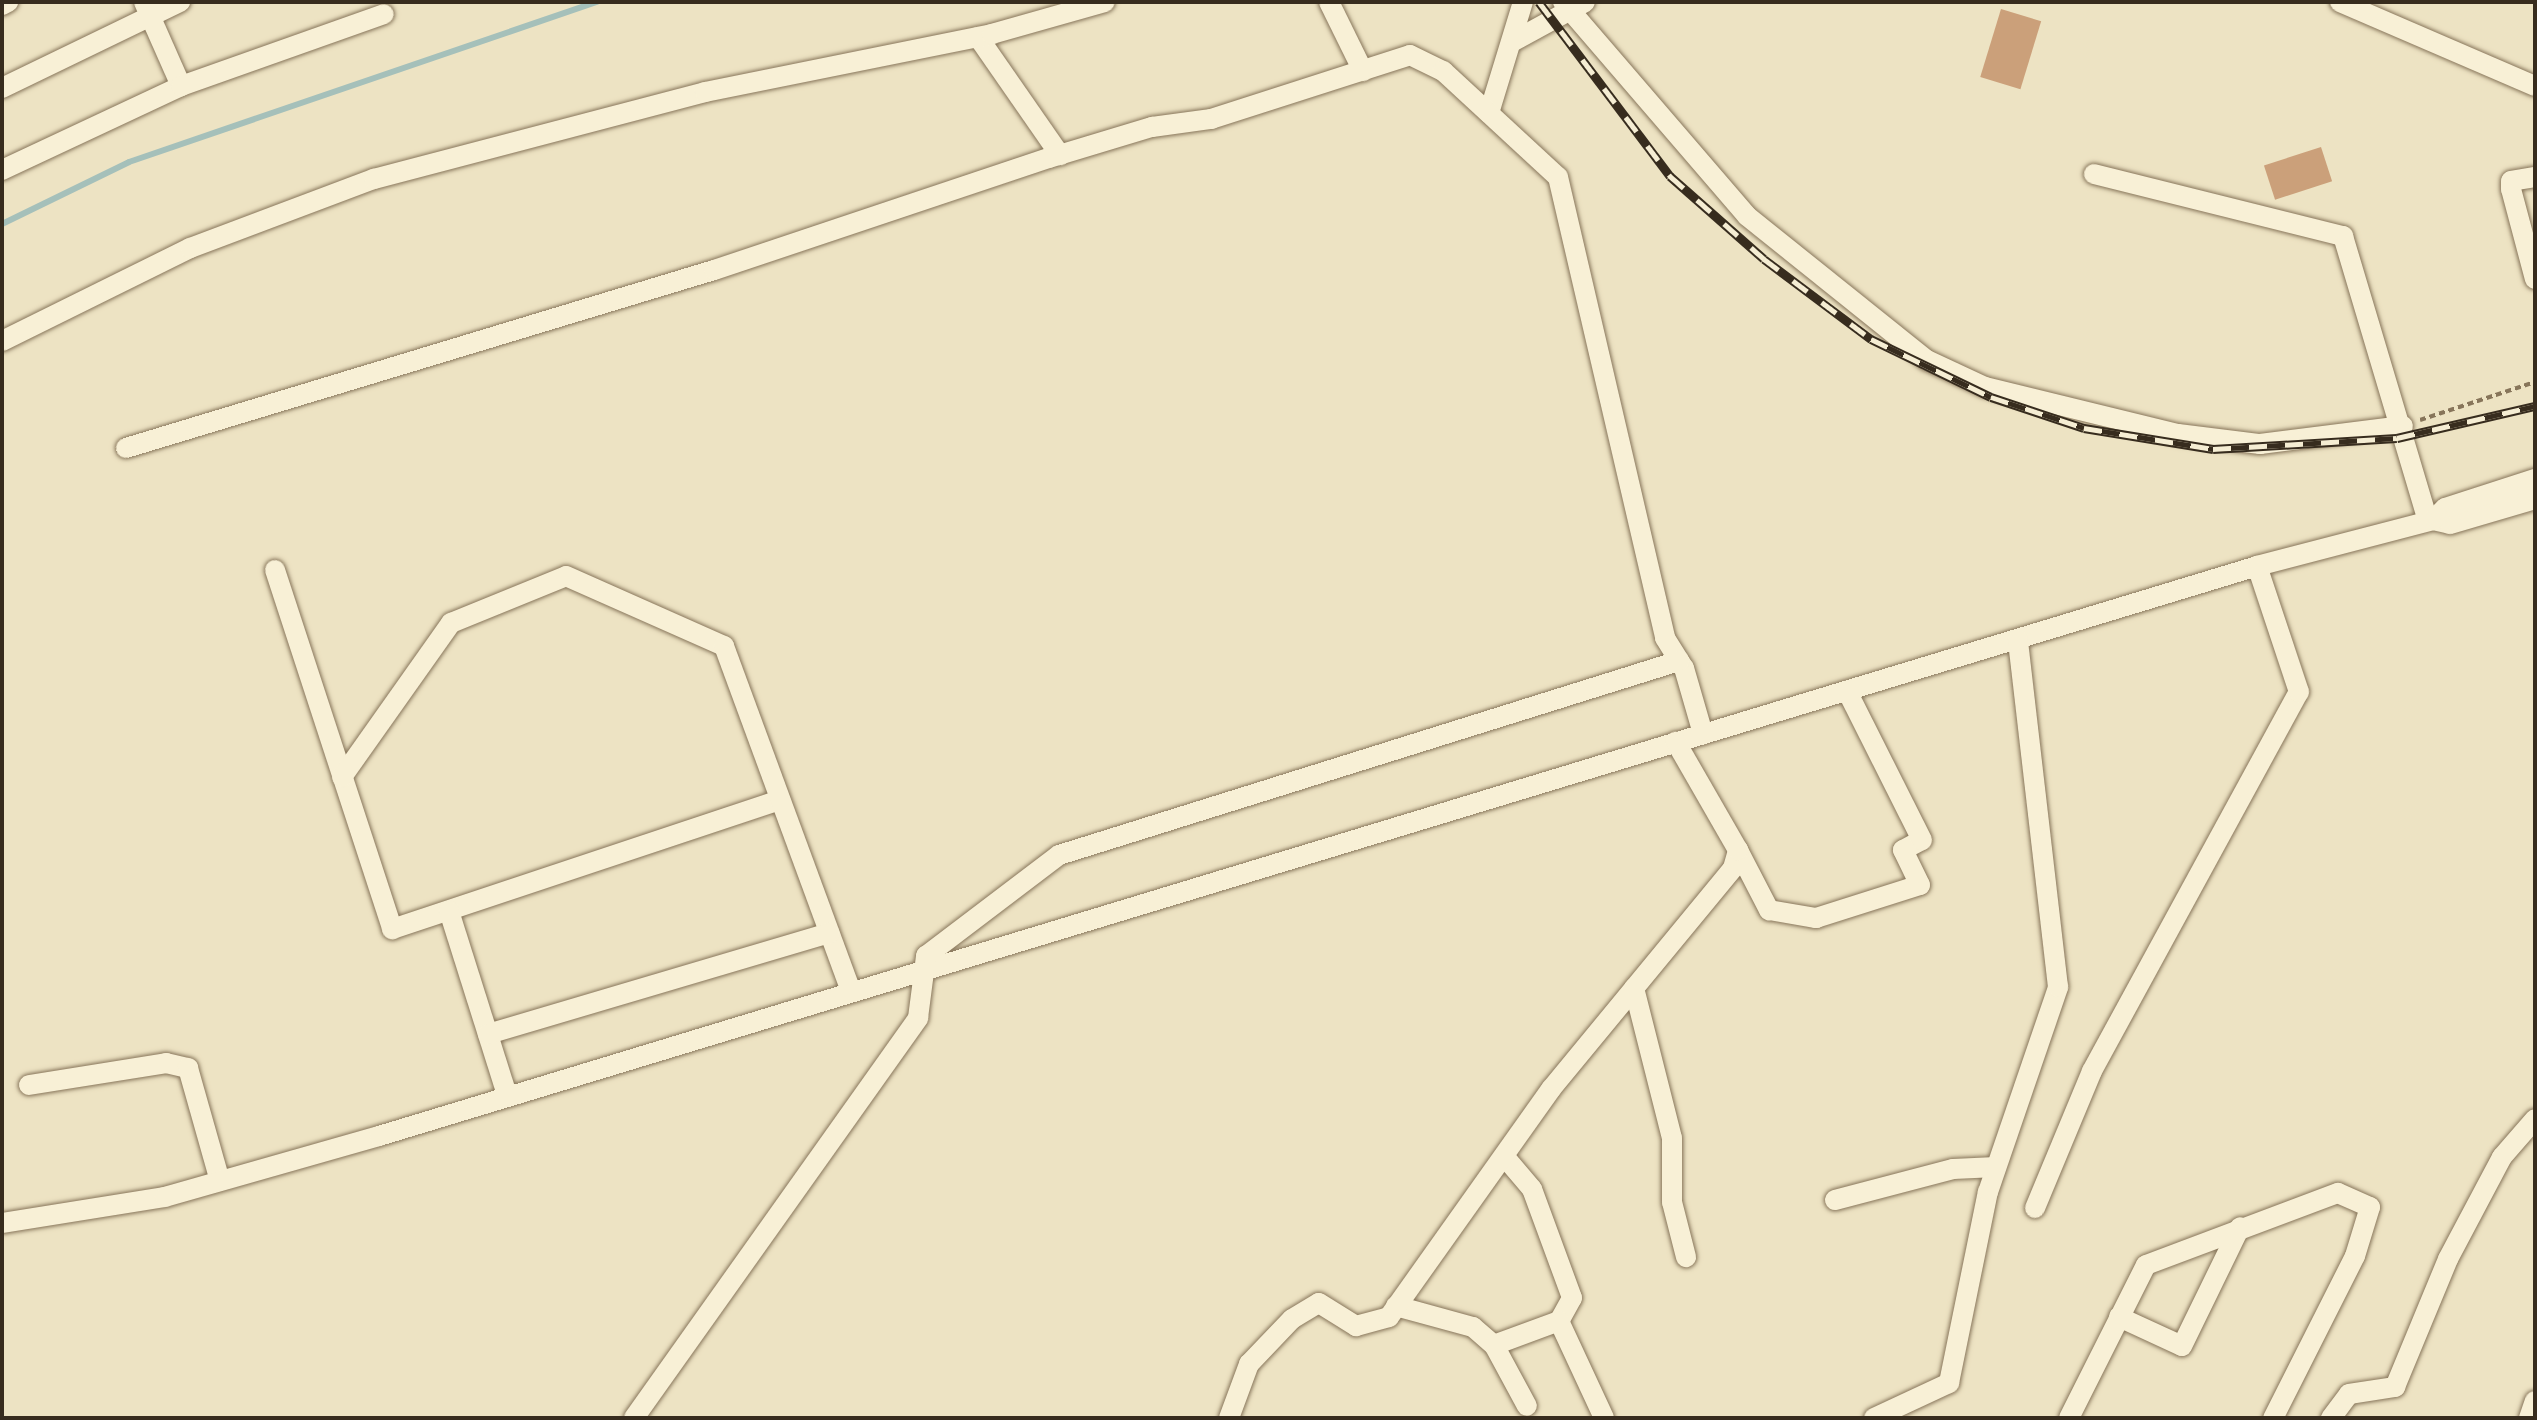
<!DOCTYPE html>
<html>
<head>
<meta charset="utf-8">
<style>
	body { margin:0 }
	#map { position:relative; width:2537px; height:1420px; overflow:hidden; background:#ede3c3; font-family:"Playfair Display",serif }
	div>[style] { position:absolute }
	[style*='--x'] { left:calc(var(--x)*1px); top:calc(var(--y)*1px); width:calc(var(--w)*1px); rotate:calc(var(--a)*1deg) }
	.stream>* { height:6px; margin:-3px; padding:0 3px; transform-origin:3px; border-radius:3px; background:#a5c0ba }
	.building>* { inset:0; background:#cba07a; transform-origin:0 0 }
	.path>* { height:4px; margin-top:-2px; transform-origin:0; background:repeating-linear-gradient(90deg,#87755a 0 6px,transparent 0 10px) }
	.roads { filter:drop-shadow(0 0 2px #87755a) drop-shadow(0 0 2px #87755a) }
	.minor>* { height:20px; margin:-10px; padding:0 10px; transform-origin:10px; border-radius:10px; background:#f8f0d6 }
	.rail>* { height:9px; margin-top:-4.5px; transform-origin:0; background:repeating-linear-gradient(90deg,#f5edd3 0 18px,#372c1e 0 36px); box-sizing:border-box; border-block:2px solid #372c1e }
	span { translate:-50% -50%; white-space:nowrap; text-align:center; line-height:1.15; -webkit-text-stroke:8px #f5edd3; paint-order:stroke }
	.frame { position:absolute; inset:0; border:4px solid #372c1e; pointer-events:none }
</style>
</head>
<body>
<div id="map">
	<div class="stream">
		<i style="--x:2;--y:224;--w:141;--a:-26"></i>
		<i style="--x:129;--y:162;--w:495;--a:-18.9"></i>
	</div>
	<div class="building">
		<i style="left:2001px;top:9px;width:42px;height:71px;rotate:17deg"></i>
		<i style="left:2321px;top:147px;width:36px;height:60px;rotate:72deg"></i>
	</div>
	<div class="path">
		<i style="--x:2420;--y:420;--w:121;--a:-18.3"></i>
	</div>
	<div class="roads">
		<div class="minor">
			<i style="--x:144;--y:2;--w:92;--a:66.2"></i>
			<i style="--x:1329;--y:2;--w:77;--a:63.8"></i>
			<i style="--x:1563;--y:2;--w:282;--a:49.3"></i>
			<i style="--x:1747;--y:216;--w:231;--a:38.7"></i>
			<i style="--x:1927;--y:360;--w:64;--a:25"></i>
			<i style="--x:1985;--y:387;--w:199;--a:13.7"></i>
			<i style="--x:2178;--y:434;--w:83;--a:7"></i>
			<i style="--x:2260;--y:444;--w:144;--a:-7.2"></i>
			<i style="--x:2340;--y:2;--w:212;--a:23.3"></i>
			<i style="--x:2;--y:5;--w:7;--a:-27"></i>
			<i style="--x:978;--y:37;--w:144;--a:55.2"></i>
			<i style="--x:1512;--y:42;--w:83;--a:-28.7"></i>
			<i style="--x:2;--y:88;--w:198;--a:-25.8"></i>
			<i style="--x:1489;--y:113;--w:116;--a:-73"></i>
			<i style="--x:2;--y:170;--w:198;--a:-25.1"></i>
			<i style="--x:181;--y:86;--w:215;--a:-19.5"></i>
			<i style="--x:2094;--y:174;--w:257;--a:14"></i>
			<i style="--x:2343;--y:236;--w:297;--a:73.4"></i>
			<i style="--x:2535;--y:177;--w:24;--a:171"></i>
			<i style="--x:2511;--y:181;--w:8;--a:90"></i>
			<i style="--x:2511;--y:189;--w:93;--a:75.1"></i>
			<i style="--x:2;--y:341;--w:210;--a:-26.3"></i>
			<i style="--x:190;--y:248;--w:197;--a:-20.6"></i>
			<i style="--x:374;--y:179;--w:342;--a:-14.7"></i>
			<i style="--x:705;--y:92;--w:293;--a:-11.4"></i>
			<i style="--x:992;--y:34;--w:117;--a:-15.8"></i>
			<i style="--x:126;--y:448;--w:614;--a:-16.84"></i>
			<i style="--x:714;--y:270;--w:353;--a:-18.5"></i>
			<i style="--x:1049;--y:158;--w:108;--a:-16.8"></i>
			<i style="--x:1152;--y:127;--w:60;--a:-7.7"></i>
			<i style="--x:1211;--y:119;--w:209;--a:-17.8"></i>
			<i style="--x:1410;--y:55;--w:37;--a:26"></i>
			<i style="--x:1443;--y:71;--w:156;--a:42.7"></i>
			<i style="--x:1558;--y:177;--w:473;--a:76.9"></i>
			<i style="--x:1665;--y:638;--w:36;--a:58"></i>
			<i style="--x:1684;--y:668;--w:69;--a:73.9"></i>
			<i style="--x:2433;--y:520;--w:17;--a:13"></i>
			<i style="--x:2450;--y:524;--w:89;--a:-16.4"></i>
			<i style="--x:275;--y:570;--w:378;--a:71.9"></i>
			<i style="--x:392;--y:929;--w:409;--a:-18.4"></i>
			<i style="--x:342;--y:777;--w:189;--a:-54.7"></i>
			<i style="--x:451;--y:623;--w:124;--a:-22.2"></i>
			<i style="--x:566;--y:576;--w:173;--a:23.9"></i>
			<i style="--x:724;--y:646;--w:365;--a:69.8"></i>
			<i style="--x:1738;--y:850;--w:68;--a:62.7"></i>
			<i style="--x:1769;--y:910;--w:48;--a:9.7"></i>
			<i style="--x:1816;--y:918;--w:109;--a:-17.6"></i>
			<i style="--x:1920;--y:885;--w:39;--a:-116"></i>
			<i style="--x:1903;--y:850;--w:21;--a:-28"></i>
			<i style="--x:1922;--y:840;--w:167;--a:-116.7"></i>
			<i style="--x:449;--y:911;--w:193;--a:72.5"></i>
			<i style="--x:1634;--y:988;--w:155;--a:75.8"></i>
			<i style="--x:1672;--y:1138;--w:64;--a:90"></i>
			<i style="--x:1672;--y:1202;--w:57;--a:75.7"></i>
			<i style="--x:488;--y:1034;--w:356;--a:-16.5"></i>
			<i style="--x:29;--y:1085;--w:139;--a:-9.1"></i>
			<i style="--x:166;--y:1063;--w:23;--a:13"></i>
			<i style="--x:188;--y:1068;--w:117;--a:74.2"></i>
			<i style="--x:1504;--y:1156;--w:43;--a:49.7"></i>
			<i style="--x:1532;--y:1189;--w:116;--a:69.8"></i>
			<i style="--x:1572;--y:1298;--w:26;--a:119"></i>
			<i style="--x:1835;--y:1200;--w:122;--a:-14.7"></i>
			<i style="--x:1953;--y:1169;--w:43;--a:-2.7"></i>
			<i style="--x:2035;--y:1208;--w:148;--a:-67.4"></i>
			<i style="--x:2092;--y:1071;--w:432;--a:-61.4"></i>
			<i style="--x:2299;--y:692;--w:133;--a:-108.4"></i>
			<i style="--x:2;--y:1223;--w:165;--a:-9.1"></i>
			<i style="--x:165;--y:1197;--w:223;--a:-15.9"></i>
			<i style="--x:379;--y:1136;--w:1963;--a:-16.88"></i>
			<i style="--x:2257;--y:566;--w:182;--a:-14.6"></i>
			<i style="--x:2433;--y:520;--w:17;--a:-45"></i>
			<i style="--x:2445;--y:508;--w:95;--a:-17.9"></i>
			<i style="--x:1396;--y:1306;--w:80;--a:15.3"></i>
			<i style="--x:1473;--y:1327;--w:28;--a:41"></i>
			<i style="--x:1494;--y:1345;--w:69;--a:61.6"></i>
			<i style="--x:2119;--y:1317;--w:69;--a:24.7"></i>
			<i style="--x:2182;--y:1346;--w:132;--a:-64"></i>
			<i style="--x:1494;--y:1345;--w:69;--a:-20.3"></i>
			<i style="--x:1559;--y:1321;--w:107;--a:65.1"></i>
			<i style="--x:634;--y:1418;--w:491;--a:-54.6"></i>
			<i style="--x:918;--y:1018;--w:63;--a:-82.6"></i>
			<i style="--x:926;--y:956;--w:167;--a:-37.2"></i>
			<i style="--x:1059;--y:855;--w:650;--a:-17.38"></i>
			<i style="--x:1229;--y:1418;--w:58;--a:-69.7"></i>
			<i style="--x:1249;--y:1364;--w:62;--a:-46.3"></i>
			<i style="--x:1292;--y:1319;--w:31;--a:-31"></i>
			<i style="--x:1319;--y:1303;--w:44;--a:31.9"></i>
			<i style="--x:1356;--y:1326;--w:34;--a:-15"></i>
			<i style="--x:1389;--y:1317;--w:280;--a:-54.6"></i>
			<i style="--x:1551;--y:1089;--w:286;--a:-50.5"></i>
			<i style="--x:1733;--y:868;--w:19;--a:-74"></i>
			<i style="--x:1738;--y:850;--w:125;--a:-119.9"></i>
			<i style="--x:1874;--y:1418;--w:83;--a:-25"></i>
			<i style="--x:1949;--y:1383;--w:195;--a:-78.5"></i>
			<i style="--x:1988;--y:1192;--w:217;--a:-71.1"></i>
			<i style="--x:2058;--y:987;--w:350;--a:-96.6"></i>
			<i style="--x:2069;--y:1418;--w:171;--a:-63.3"></i>
			<i style="--x:2146;--y:1265;--w:205;--a:-20.6"></i>
			<i style="--x:2338;--y:1193;--w:35;--a:24"></i>
			<i style="--x:2370;--y:1207;--w:51;--a:107"></i>
			<i style="--x:2355;--y:1256;--w:182;--a:116.8"></i>
			<i style="--x:2331;--y:1418;--w:30;--a:-53"></i>
			<i style="--x:2349;--y:1394;--w:47;--a:-8.7"></i>
			<i style="--x:2395;--y:1387;--w:139;--a:-67.5"></i>
			<i style="--x:2448;--y:1259;--w:115;--a:-62.1"></i>
			<i style="--x:2502;--y:1157;--w:50;--a:-49"></i>
			<i style="--x:2529;--y:1418;--w:18;--a:-71"></i>
		</div>
	</div>
	<div class="rail">
		<i style="--x:1539;--y:2;--w:218;--a:53"></i>
		<i style="--x:1670;--y:176;--w:125;--a:41.4"></i>
		<i style="--x:1764;--y:259;--w:134;--a:36.8"></i>
		<i style="--x:1871;--y:339;--w:133;--a:25.8"></i>
		<i style="--x:1991;--y:397;--w:98;--a:18.4"></i>
		<i style="--x:2084;--y:428;--w:131;--a:9.2"></i>
		<i style="--x:2213;--y:449;--w:184;--a:-3.4"></i>
		<i style="--x:2397;--y:438;--w:142;--a:-13.1"></i>
	</div>
	<div class="frame"></div>
</div>
</body>
</html>
